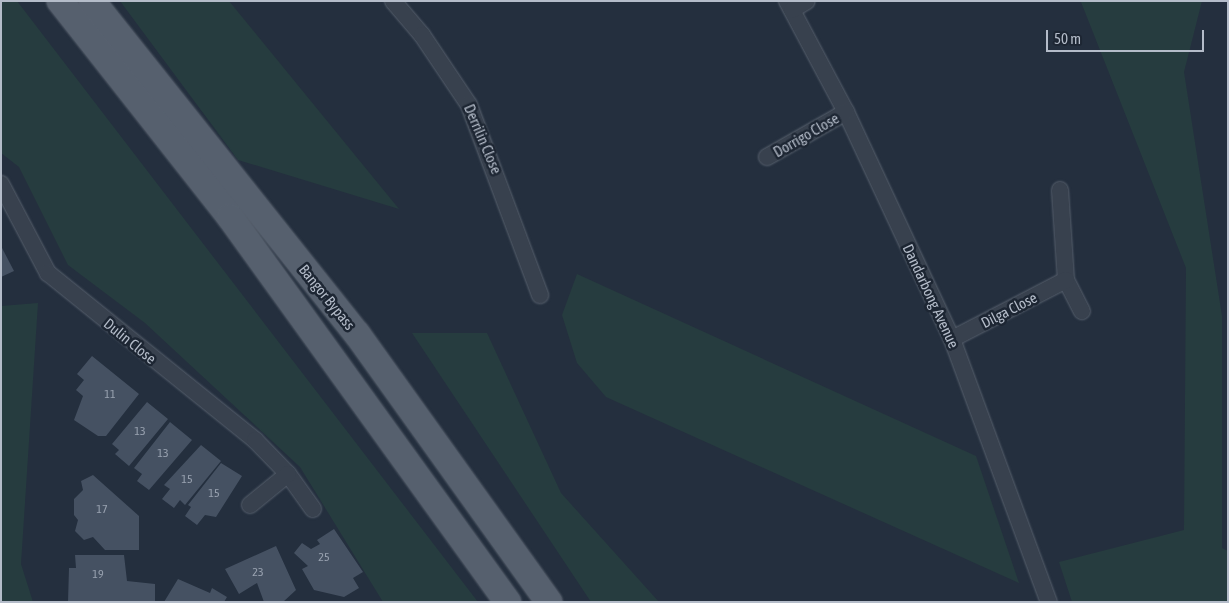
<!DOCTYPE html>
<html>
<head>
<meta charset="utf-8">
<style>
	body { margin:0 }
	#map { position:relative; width:1229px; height:603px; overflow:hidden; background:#242f3e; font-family:"Asap Condensed",sans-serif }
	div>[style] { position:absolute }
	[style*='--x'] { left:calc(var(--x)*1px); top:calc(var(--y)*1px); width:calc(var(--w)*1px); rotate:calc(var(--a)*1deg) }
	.green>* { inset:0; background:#263c3f }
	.building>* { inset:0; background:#455162 }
	.roads { filter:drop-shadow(0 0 1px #565f6c) drop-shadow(0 0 1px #565f6c) }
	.minor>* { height:16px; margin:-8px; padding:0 8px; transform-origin:8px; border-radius:8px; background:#38414e }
	.primary>* { height:26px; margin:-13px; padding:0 13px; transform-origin:13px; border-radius:13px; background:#56606e }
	span { translate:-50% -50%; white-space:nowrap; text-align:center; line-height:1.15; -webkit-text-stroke:5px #1d2633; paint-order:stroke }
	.number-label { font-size:12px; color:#98a1af }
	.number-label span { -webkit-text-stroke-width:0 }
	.street-label { font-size:15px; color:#b4bcc9 }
	.frame { position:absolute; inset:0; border:2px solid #b4bcc9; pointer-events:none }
	.scale { position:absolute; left:1046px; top:30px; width:158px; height:22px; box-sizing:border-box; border:2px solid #b4bcc9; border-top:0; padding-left:6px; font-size:15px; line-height:18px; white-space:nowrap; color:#b4bcc9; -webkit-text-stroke:4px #1d2633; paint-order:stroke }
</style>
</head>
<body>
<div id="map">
	<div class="green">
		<i style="clip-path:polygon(1px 1px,17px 1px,478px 602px,383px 602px,300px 467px,145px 323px,68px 265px,19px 167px,1px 153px)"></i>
		<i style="clip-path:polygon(120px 1px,229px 1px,399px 209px,238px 160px)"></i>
		<i style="clip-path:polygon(1202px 1px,1184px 72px,1222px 316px,1222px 548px,1228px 551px,1228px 602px,1072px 602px,1059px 562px,1184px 530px,1186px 268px,1081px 2px)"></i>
		<i style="clip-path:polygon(577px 274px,976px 456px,1019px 583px,606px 397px,577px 363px,562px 315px)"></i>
		<i style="clip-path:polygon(38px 303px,21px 564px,33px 602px,1px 602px,1px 306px)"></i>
		<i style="clip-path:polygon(412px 333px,487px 333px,561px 493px,659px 602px,591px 602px)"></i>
	</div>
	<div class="building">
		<i style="clip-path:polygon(1px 246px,14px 271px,1px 277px)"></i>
		<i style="clip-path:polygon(92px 356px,139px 394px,106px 436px,98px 436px,74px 420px,83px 396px,76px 390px,84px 380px,77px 374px)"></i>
		<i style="clip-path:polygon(147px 402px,168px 419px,129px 466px,115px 454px,119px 450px,112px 444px)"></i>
		<i style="clip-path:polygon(170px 422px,192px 440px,149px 490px,137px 481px,142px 474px,134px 468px)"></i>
		<i style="clip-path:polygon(201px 445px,221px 461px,185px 505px,180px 500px,174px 508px,162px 499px,170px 489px,164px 485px)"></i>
		<i style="clip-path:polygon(221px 463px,242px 476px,216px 517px,205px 515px,197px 525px,185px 516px,191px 507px,188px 505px)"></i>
		<i style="clip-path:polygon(93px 475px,139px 516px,139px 550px,105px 550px,93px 537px,84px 540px,75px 531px,78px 520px,74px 515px,74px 499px,83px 490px,81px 481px)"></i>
		<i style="clip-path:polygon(334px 529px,363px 572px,353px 578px,359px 588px,344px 597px,314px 590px,302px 569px,308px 566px,294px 553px,302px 543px,311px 549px,320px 544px,317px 540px)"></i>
		<i style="clip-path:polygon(276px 546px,296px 590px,283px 602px,264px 602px,257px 583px,239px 594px,225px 569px)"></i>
		<i style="clip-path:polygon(75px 555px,124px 555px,127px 581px,155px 584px,155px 602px,68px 602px,69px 568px,76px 568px)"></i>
		<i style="clip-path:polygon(178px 579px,210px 593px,212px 588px,227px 597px,224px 602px,164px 602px)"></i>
	</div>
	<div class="roads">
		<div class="minor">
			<i style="--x:393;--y:1;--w:45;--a:49.5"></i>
			<i style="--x:422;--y:35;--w:84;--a:56.1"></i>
			<i style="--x:469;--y:105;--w:203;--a:69.5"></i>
			<i style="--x:787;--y:1;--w:126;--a:62"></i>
			<i style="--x:846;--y:112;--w:251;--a:65"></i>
			<i style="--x:952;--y:339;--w:280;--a:69.8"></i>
			<i style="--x:792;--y:10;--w:17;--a:-31"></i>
			<i style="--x:767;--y:157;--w:91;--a:-29.7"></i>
			<i style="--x:1;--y:184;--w:101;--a:62.2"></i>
			<i style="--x:48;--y:273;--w:266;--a:38.9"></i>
			<i style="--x:255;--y:440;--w:47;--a:45.9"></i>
			<i style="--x:288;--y:474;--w:43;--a:54.5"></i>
			<i style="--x:1060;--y:190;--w:90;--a:86.2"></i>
			<i style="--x:1066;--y:280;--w:35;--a:63"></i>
			<i style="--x:952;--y:339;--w:128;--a:-27.4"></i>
			<i style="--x:250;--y:505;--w:49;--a:-39.2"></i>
		</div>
		<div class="primary">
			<i style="--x:60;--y:1;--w:275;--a:51.8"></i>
			<i style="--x:230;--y:217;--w:475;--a:54.2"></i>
			<i style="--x:92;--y:1;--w:426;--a:51.5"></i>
			<i style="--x:357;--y:334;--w:330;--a:54.4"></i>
		</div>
	</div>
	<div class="number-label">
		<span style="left:110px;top:395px">11</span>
		<span style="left:140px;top:432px">13</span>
		<span style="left:163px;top:454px">13</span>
		<span style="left:187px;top:480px">15</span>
		<span style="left:214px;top:494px">15</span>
		<span style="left:102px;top:510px">17</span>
		<span style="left:324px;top:558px">25</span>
		<span style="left:258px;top:573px">23</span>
		<span style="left:98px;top:575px">19</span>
	</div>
	<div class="street-label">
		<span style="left:806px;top:135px;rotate:-30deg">Dorrigo Close</span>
		<span style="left:483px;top:139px;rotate:67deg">Derrilin Close</span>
		<span style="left:931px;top:296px;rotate:65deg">Dandarbong Avenue</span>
		<span style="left:327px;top:297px;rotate:51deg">Bangor Bypass</span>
		<span style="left:1009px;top:310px;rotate:-27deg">Dilga Close</span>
		<span style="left:130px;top:341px;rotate:39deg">Dulin Close</span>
	</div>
	<div class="frame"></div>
	<div class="scale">50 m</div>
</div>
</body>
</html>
